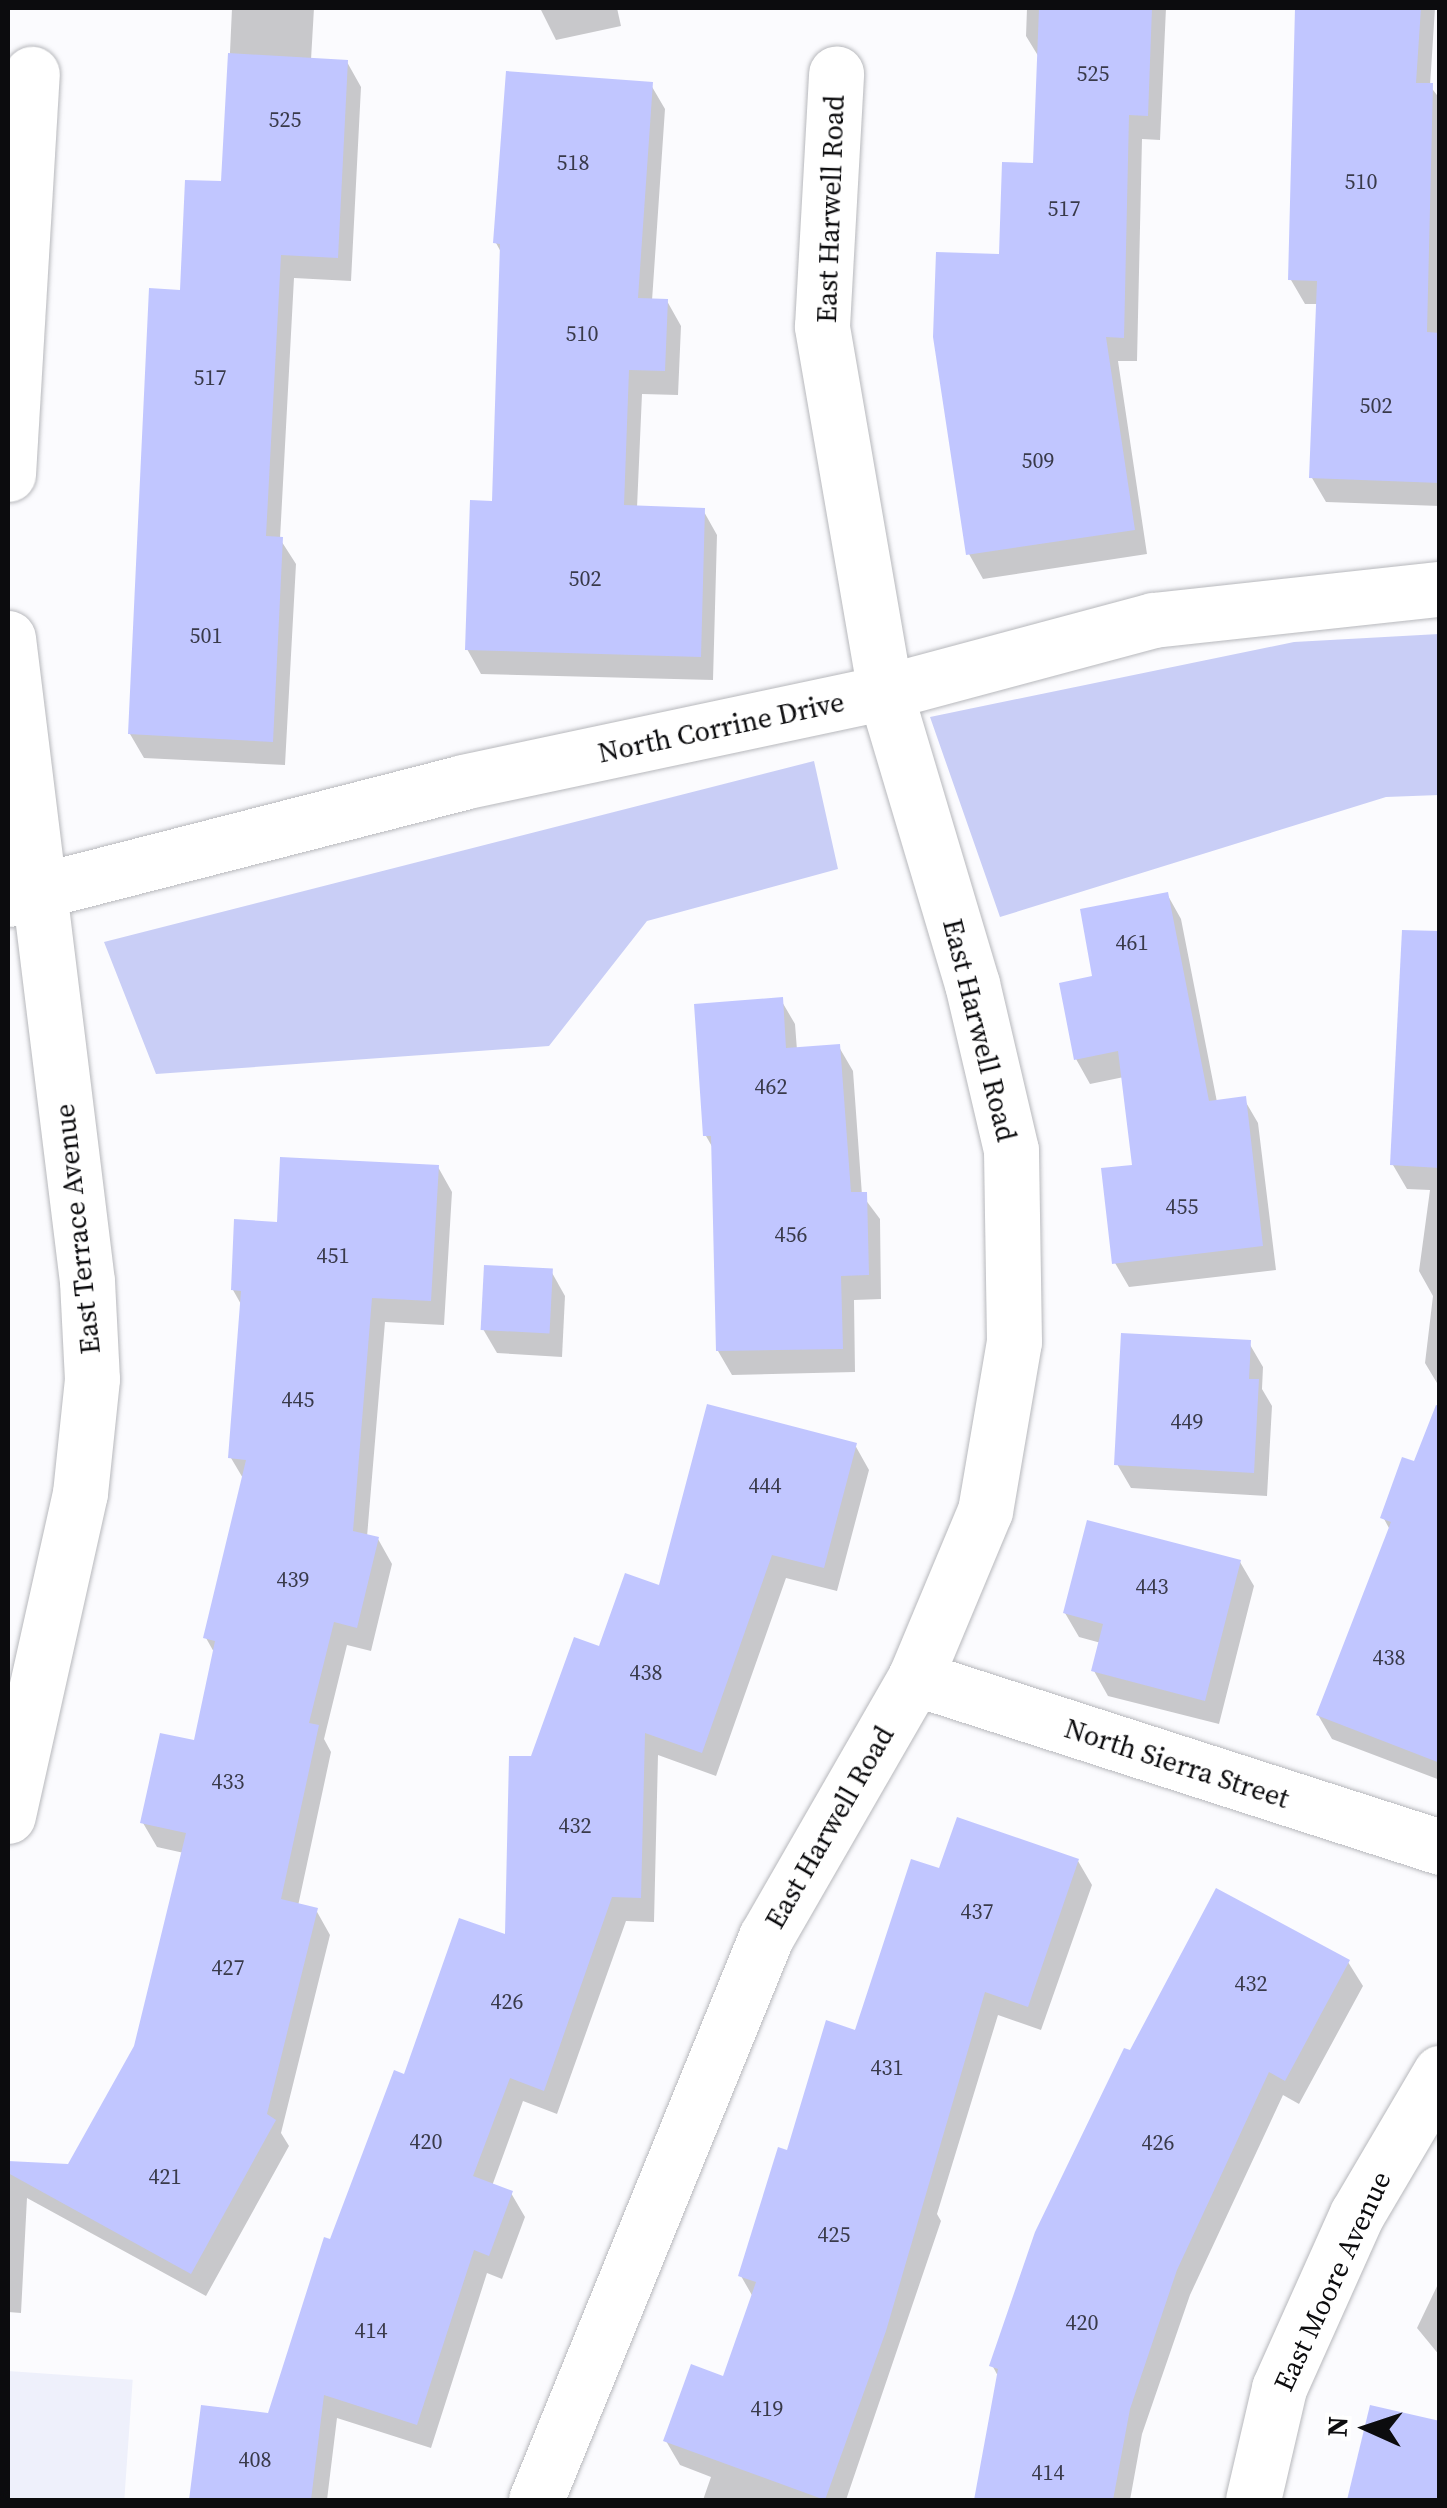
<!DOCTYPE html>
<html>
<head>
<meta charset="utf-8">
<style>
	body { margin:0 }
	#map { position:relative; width:1447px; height:2508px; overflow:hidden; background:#fbfbfe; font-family:"Source Serif 4",serif }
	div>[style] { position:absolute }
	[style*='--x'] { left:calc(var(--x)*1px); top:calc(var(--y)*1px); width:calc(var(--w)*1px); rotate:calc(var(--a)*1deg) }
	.built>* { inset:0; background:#eef0fb; transform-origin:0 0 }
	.green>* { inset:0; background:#c9cef6 }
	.shadow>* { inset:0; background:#0003 }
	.building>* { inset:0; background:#c1c6ff; transform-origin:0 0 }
	.roads { filter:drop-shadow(0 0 2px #b7b8bc) drop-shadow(0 0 2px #b7b8bc) }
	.minor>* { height:55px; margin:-27.5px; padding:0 27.5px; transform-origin:27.5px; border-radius:27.5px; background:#fff }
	span { translate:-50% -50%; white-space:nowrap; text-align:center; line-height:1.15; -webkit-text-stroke:8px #fff; paint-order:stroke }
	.number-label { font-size:22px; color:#393a4a }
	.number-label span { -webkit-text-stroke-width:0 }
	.street-label { font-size:28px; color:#0c0c0e }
	.frame { position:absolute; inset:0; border:10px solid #0c0c0e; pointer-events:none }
	.north { position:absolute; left:1317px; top:2378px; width:100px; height:100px; -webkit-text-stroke:8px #fff; paint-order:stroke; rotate:273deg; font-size:28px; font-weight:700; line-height:40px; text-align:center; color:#0c0c0e }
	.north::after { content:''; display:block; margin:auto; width:35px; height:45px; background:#0c0c0e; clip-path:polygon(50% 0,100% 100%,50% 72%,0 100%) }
</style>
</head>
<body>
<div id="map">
	<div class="built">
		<i style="left:8px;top:2371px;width:125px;height:129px;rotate:4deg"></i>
	</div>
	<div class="green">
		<i style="clip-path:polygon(1439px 634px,1439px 795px,1386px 797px,1000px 917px,930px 717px,1294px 642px)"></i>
		<i style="clip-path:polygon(814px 761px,838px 869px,647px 921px,549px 1046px,156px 1074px,104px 942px)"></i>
	</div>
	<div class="shadow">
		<i style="clip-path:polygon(232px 8px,314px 8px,311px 60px,347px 62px,361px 87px,351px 281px,294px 278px,280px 539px,296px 564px,285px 765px,144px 758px,130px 734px,182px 293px,224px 184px)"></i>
		<i style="clip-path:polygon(540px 8px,617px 8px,621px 26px,556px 40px)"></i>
		<i style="clip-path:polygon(1027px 8px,1166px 8px,1160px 140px,1142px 139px,1137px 361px,1118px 361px,1147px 554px,983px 579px,969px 554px,1001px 257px,1035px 165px,1040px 59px,1026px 36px)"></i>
		<i style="clip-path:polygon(1302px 8px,1435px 8px,1430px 86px,1440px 99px,1440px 506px,1326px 502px,1312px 478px,1319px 304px,1305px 304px,1291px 280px)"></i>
		<i style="clip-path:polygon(651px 85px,665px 109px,652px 301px,667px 301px,681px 326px,678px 395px,642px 394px,637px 508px,703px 510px,717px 535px,713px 680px,481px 674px,467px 649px,494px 504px,502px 254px,496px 243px)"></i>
		<i style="clip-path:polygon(1167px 894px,1181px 919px,1217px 1102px,1244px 1099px,1258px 1123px,1276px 1270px,1129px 1287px,1115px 1263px,1135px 1168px,1124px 1077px,1090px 1084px,1076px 1059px,1095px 978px)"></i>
		<i style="clip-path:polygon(781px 1000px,795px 1024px,797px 1050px,839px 1047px,853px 1071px,862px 1195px,880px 1219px,881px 1299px,854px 1300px,855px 1372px,732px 1375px,718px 1351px,714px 1150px,706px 1136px)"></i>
		<i style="clip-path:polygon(1440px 1017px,1440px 1388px,1425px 1363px,1433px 1296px,1419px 1271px,1430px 1190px,1407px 1189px,1393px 1165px)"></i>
		<i style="clip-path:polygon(438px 1167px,452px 1192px,444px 1325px,385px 1322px,367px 1537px,378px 1539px,392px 1564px,371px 1651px,347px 1645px,324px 1739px,331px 1752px,298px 1906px,316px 1910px,330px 1935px,281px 2133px,289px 2146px,206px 2296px,27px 2198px,21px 2313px,8px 2312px,8px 2164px,70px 2167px,136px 2047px,184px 1853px,157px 1847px,143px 1823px,196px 1743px,215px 1654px,206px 1638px,244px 1480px,231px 1458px,242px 1306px,233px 1290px,279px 1225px)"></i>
		<i style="clip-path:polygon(551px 1271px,565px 1296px,562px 1357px,497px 1353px,483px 1329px)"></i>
		<i style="clip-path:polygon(1249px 1343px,1263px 1367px,1262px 1389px,1272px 1406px,1267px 1496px,1131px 1488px,1117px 1464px)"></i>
		<i style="clip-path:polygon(855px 1445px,869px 1470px,837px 1591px,786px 1578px,716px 1776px,658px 1755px,654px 1922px,626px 1921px,557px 2114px,523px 2101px,492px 2186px,511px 2193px,525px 2217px,502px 2279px,487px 2273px,431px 2448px,337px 2418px,327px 2500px,192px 2500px,203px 2408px,270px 2416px,332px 2242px,405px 2077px,507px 1938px,533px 1759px,601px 1650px,661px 1588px)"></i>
		<i style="clip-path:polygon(1440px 1454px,1440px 1780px,1332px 1739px,1318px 1715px,1390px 1530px,1383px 1517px,1434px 1470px)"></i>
		<i style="clip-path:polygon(1240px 1562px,1254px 1586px,1219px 1724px,1108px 1696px,1094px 1671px,1101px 1643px,1079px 1637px,1065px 1613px)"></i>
		<i style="clip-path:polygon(1078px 1861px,1092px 1885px,1041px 2030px,998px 2015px,937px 2214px,941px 2221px,846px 2500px,703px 2500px,711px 2477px,680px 2465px,666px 2441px,724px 2380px,753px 2297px,741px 2276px,789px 2153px,941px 1871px)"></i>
		<i style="clip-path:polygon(1348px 1962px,1363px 1986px,1299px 2104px,1283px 2095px,1190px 2295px,1142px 2434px,1130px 2500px,976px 2500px,999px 2378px,992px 2365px,1131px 2054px)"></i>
		<i style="clip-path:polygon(1440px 2280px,1440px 2356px,1417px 2328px)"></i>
	</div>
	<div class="building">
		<i style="clip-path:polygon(1039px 8px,1152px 8px,1148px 116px,1129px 115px,1124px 338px,1106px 337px,1135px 530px,966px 555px,933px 337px,936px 252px,999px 254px,1002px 162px,1033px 163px)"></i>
		<i style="clip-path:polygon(1295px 8px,1421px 8px,1416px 83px,1433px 83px,1427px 332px,1440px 333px,1440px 483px,1309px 478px,1317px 281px,1288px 280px)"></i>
		<i style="clip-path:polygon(228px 53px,348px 60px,338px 258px,281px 255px,266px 536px,283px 537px,273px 742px,128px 734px,149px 288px,180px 290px,185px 180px,221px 181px)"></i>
		<i style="clip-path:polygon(506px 71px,653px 82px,638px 298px,668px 299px,665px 371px,629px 370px,624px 505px,705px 508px,701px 657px,465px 650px,470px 500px,492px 501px,500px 244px,493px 243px)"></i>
		<i style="clip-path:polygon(1168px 892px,1209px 1101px,1246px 1096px,1263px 1246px,1112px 1264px,1101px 1168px,1132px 1165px,1118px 1051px,1074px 1060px,1059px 983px,1092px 976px,1080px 909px)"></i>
		<i style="clip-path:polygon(1402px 930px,1440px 931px,1440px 1168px,1390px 1165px)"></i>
		<i style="clip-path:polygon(783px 997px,786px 1048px,840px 1044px,851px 1192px,867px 1192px,869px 1275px,841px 1276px,843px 1349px,716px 1351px,711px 1136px,703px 1136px,694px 1004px)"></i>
		<i style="clip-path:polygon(280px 1157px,439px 1165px,431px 1301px,372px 1298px,353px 1531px,379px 1537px,357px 1628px,334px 1622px,309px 1723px,319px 1725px,281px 1899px,318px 1908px,267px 2114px,276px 2120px,191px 2274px,8px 2173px,8px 2161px,68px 2164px,134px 2046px,186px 1833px,140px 1823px,160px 1733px,194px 1740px,215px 1641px,203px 1638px,246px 1460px,228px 1458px,241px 1291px,231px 1290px,234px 1219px,277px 1222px)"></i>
		<i style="left:484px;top:1265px;width:69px;height:65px;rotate:3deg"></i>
		<i style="clip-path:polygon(1121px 1333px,1251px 1340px,1249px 1379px,1259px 1379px,1254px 1473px,1114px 1465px)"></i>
		<i style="clip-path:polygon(707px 1404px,857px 1443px,824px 1568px,772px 1555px,702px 1753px,645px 1733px,641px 1898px,612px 1897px,544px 2091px,510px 2078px,473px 2176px,513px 2191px,489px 2256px,474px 2250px,417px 2425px,324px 2395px,311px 2500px,189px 2500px,201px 2405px,268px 2413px,324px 2237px,330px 2239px,394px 2070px,404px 2074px,459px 1918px,505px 1934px,509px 1756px,531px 1756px,574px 1637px,599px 1646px,625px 1573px,659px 1585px)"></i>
		<i style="clip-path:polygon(1436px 1405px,1440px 1406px,1440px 1763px,1316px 1715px,1391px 1522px,1380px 1518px,1402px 1457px,1414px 1461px)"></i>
		<i style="clip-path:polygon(1087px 1520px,1241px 1560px,1205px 1701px,1091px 1671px,1103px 1624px,1063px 1613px)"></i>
		<i style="clip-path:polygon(957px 1817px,1079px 1859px,1028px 2007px,985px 1992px,886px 2331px,825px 2500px,663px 2441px,691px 2364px,723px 2376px,756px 2282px,738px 2276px,778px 2147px,787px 2150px,826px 2020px,855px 2030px,911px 1859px,939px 1868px)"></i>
		<i style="clip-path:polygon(1216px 1888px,1350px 1960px,1285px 2081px,1269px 2072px,1177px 2270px,1130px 2409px,1113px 2500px,974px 2500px,998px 2369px,989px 2366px,1035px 2232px,1124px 2048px,1130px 2050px)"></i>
		<i style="clip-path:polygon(1370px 2405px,1440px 2421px,1440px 2500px,1347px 2500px)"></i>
	</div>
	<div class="roads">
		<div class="minor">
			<i style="--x:8;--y:474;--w:401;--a:-86.6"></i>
			<i style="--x:8;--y:638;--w:648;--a:83"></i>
			<i style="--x:87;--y:1281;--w:98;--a:87.1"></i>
			<i style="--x:92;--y:1379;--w:115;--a:96"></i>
			<i style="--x:80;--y:1493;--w:331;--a:102.6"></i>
			<i style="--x:8;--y:899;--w:470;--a:-14.4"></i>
			<i style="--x:463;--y:782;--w:431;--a:-12"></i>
			<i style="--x:885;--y:692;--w:278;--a:-15"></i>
			<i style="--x:1153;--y:620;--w:289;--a:-6.2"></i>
			<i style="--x:915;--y:1678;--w:552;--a:17.84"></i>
			<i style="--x:536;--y:2500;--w:608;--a:-67.78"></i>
			<i style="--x:766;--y:1937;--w:299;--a:-60.1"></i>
			<i style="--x:915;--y:1678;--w:181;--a:-67.3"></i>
			<i style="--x:985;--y:1511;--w:171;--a:-80.3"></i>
			<i style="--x:1014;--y:1342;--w:192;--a:-90.9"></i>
			<i style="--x:1011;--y:1150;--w:171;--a:-103.2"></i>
			<i style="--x:972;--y:984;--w:305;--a:-106.6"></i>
			<i style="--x:885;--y:692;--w:371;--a:-99.8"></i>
			<i style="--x:822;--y:326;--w:253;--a:-86.8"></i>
			<i style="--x:1253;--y:2500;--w:115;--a:-76.9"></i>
			<i style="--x:1279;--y:2388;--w:191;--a:-65.9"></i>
			<i style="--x:1357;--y:2214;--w:164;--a:-59.5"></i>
		</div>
	</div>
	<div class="number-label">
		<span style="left:1093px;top:74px">525</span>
		<span style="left:285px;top:120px">525</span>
		<span style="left:573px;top:163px">518</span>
		<span style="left:1361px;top:182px">510</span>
		<span style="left:1064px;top:209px">517</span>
		<span style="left:582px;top:334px">510</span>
		<span style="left:210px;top:378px">517</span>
		<span style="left:1376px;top:406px">502</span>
		<span style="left:1038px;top:461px">509</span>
		<span style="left:585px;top:579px">502</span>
		<span style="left:206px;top:636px">501</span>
		<span style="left:1132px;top:943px">461</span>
		<span style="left:771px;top:1087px">462</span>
		<span style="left:1182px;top:1207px">455</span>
		<span style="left:791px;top:1235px">456</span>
		<span style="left:333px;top:1256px">451</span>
		<span style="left:298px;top:1400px">445</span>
		<span style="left:1187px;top:1422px">449</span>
		<span style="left:765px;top:1486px">444</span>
		<span style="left:293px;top:1580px">439</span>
		<span style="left:1152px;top:1587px">443</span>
		<span style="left:1389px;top:1658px">438</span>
		<span style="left:646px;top:1673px">438</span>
		<span style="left:228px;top:1782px">433</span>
		<span style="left:575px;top:1826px">432</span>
		<span style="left:977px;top:1912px">437</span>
		<span style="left:228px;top:1968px">427</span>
		<span style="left:1251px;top:1984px">432</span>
		<span style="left:507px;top:2002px">426</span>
		<span style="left:887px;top:2068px">431</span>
		<span style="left:426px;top:2142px">420</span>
		<span style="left:1158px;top:2143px">426</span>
		<span style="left:165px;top:2177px">421</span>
		<span style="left:834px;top:2235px">425</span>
		<span style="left:1082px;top:2323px">420</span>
		<span style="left:371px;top:2331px">414</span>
		<span style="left:767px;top:2409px">419</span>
		<span style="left:255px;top:2460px">408</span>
		<span style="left:1048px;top:2473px">414</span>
	</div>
	<div class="street-label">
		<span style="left:830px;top:209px;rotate:-88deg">East Harwell Road</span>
		<span style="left:721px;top:727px;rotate:-12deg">North Corrine Drive</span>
		<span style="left:980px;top:1030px;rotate:76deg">East Harwell Road</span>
		<span style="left:77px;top:1229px;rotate:-96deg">East Terrace Avenue</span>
		<span style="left:1177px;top:1763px;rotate:18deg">North Sierra Street</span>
		<span style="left:829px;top:1827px;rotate:-60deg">East Harwell Road</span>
		<span style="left:1332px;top:2281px;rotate:-65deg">East Moore Avenue</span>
	</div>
	<div class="frame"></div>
	<div class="north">N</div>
</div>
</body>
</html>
